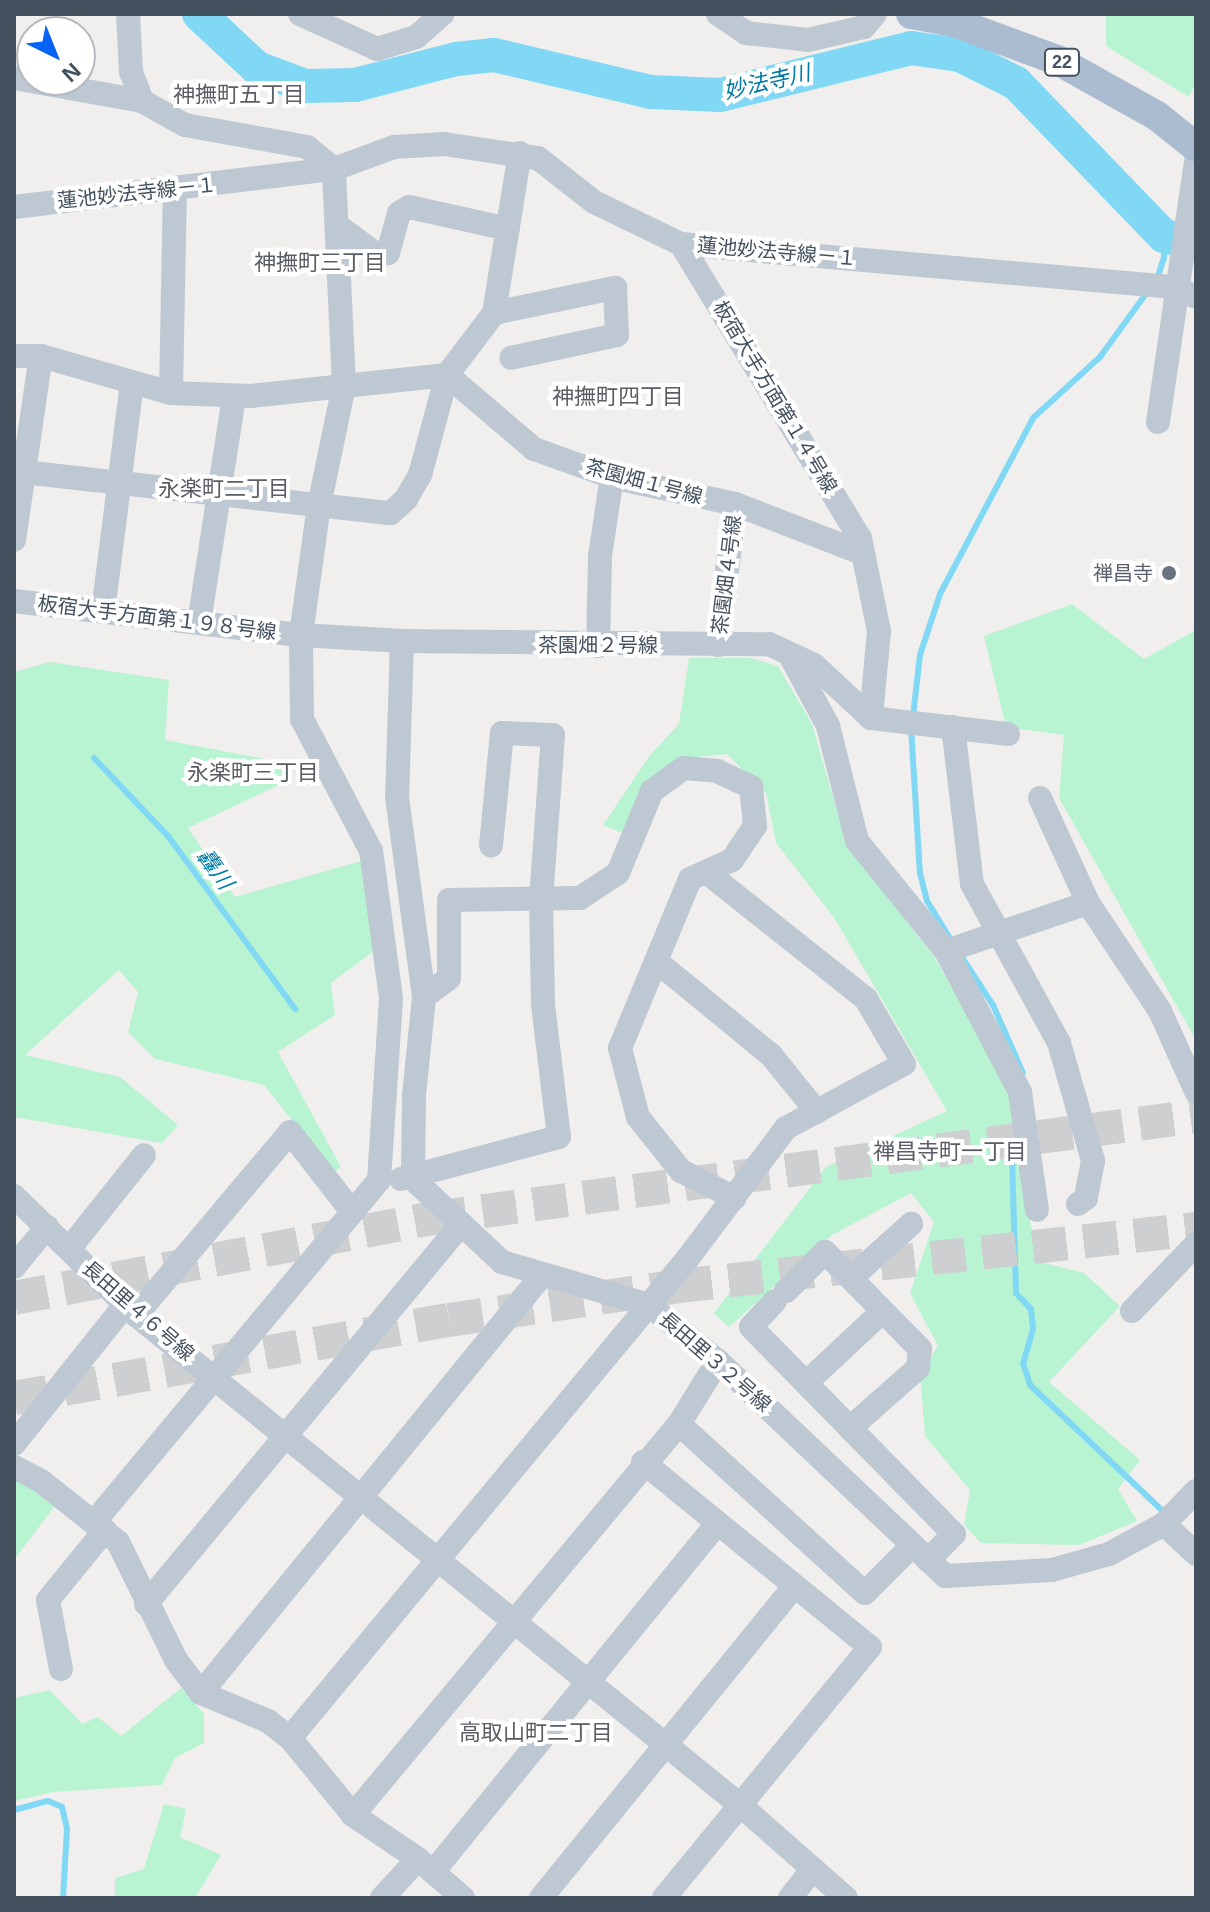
<!DOCTYPE html>
<html>
<head>
<meta charset="utf-8">
<style>
	body { margin:0 }
	#map { position:relative; width:1210px; height:1912px; overflow:hidden; background:#f1eeee; font-family:Helvetica,"Noto Sans JP",sans-serif }
	div>[style] { position:absolute }
	[style*='--x'] { left:calc(var(--x)*1px); top:calc(var(--y)*1px); width:calc(var(--w)*1px); rotate:calc(var(--a)*1deg) }
	.green>* { inset:0; background:#b8f4d1 }
	.stream>* { height:6px; margin:-3px; padding:0 3px; transform-origin:3px; border-radius:3px; background:#80d8f5 }
	.river>* { height:34px; margin:-17px; padding:0 17px; transform-origin:17px; border-radius:17px; background:#80d8f5 }
	.highway-tunnel>* { height:34px; margin-top:-17px; transform-origin:0; background:repeating-linear-gradient(90deg,#cecfd1 0 34px,transparent 0 51px) }
	.minor>* { height:24px; margin:-12px; padding:0 12px; transform-origin:12px; border-radius:12px; background:#bdc8d2 }
	.major>* { height:30px; margin:-15px; padding:0 15px; transform-origin:15px; border-radius:15px; background:#abbcd0 }
	.dots>* { width:22px; height:22px; translate:-50% -50%; box-sizing:border-box; border:4px solid #fff; border-radius:50% }
	span { translate:-50% -50%; white-space:nowrap; text-align:center; line-height:1.15; -webkit-text-stroke:8px #fff; paint-order:stroke }
	.shield-label span { padding:2px 6px; background:#fff; border:2px solid; border-radius:6px; -webkit-text-stroke-width:0 }
	.shield-label { font-size:18px; color:#44515e; font-weight:700 }
	.street-label { font-size:20px; color:#44515e }
	.worship-label { font-size:20px; color:#5b616d }
	.right { translate:-100% -50%; text-align:right }
	.water-label { font-size:22px; color:#027ba5; font-style:italic }
	.neighbourhood-label { font-size:22px; color:#5a5e64 }
	.frame { position:absolute; inset:0; border:16px solid #44515e; pointer-events:none }
	.north { position:absolute; left:16px; top:16px; width:80px; height:80px; box-sizing:border-box; background:#fff; border:2px solid #b4b9bf; border-radius:50%; rotate:137deg; font-size:22px; font-weight:700; line-height:32px; text-align:center; color:#44515e }
	.north::after { content:''; display:block; margin:auto; width:28px; height:36px; background:#0663f3; clip-path:polygon(50% 0,100% 100%,50% 72%,0 100%) }
</style>
</head>
<body>
<div id="map">
	<div class="green">
		<i style="clip-path:polygon(1106px 14px,1196px 14px,1196px 82px,1189px 97px,1106px 46px)"></i>
		<i style="clip-path:polygon(1072px 604px,1144px 659px,1196px 630px,1196px 1040px,1059px 798px,1064px 735px,1006px 727px,984px 636px)"></i>
		<i style="clip-path:polygon(689px 658px,751px 658px,778px 666px,812px 724px,847px 846px,934px 956px,1013px 1098px,1036px 1261px,1084px 1273px,1120px 1306px,1049px 1382px,1140px 1460px,1118px 1489px,1137px 1521px,1079px 1545px,981px 1543px,964px 1525px,970px 1490px,925px 1436px,920px 1373px,938px 1346px,910px 1293px,934px 1222px,911px 1193px,832px 1235px,729px 1327px,714px 1313px,826px 1167px,947px 1111px,835px 919px,776px 843px,766px 793px,727px 754px,685px 758px,625px 834px,603px 825px,650px 755px,679px 724px)"></i>
		<i style="clip-path:polygon(50px 662px,169px 680px,165px 740px,281px 762px,289px 780px,188px 828px,235px 897px,365px 860px,379px 947px,331px 983px,335px 1015px,278px 1052px,341px 1167px,333px 1172px,264px 1085px,155px 1059px,128px 1032px,138px 992px,119px 970px,25px 1055px,120px 1077px,178px 1125px,162px 1143px,14px 1117px,14px 672px)"></i>
		<i style="clip-path:polygon(14px 1476px,57px 1503px,14px 1560px)"></i>
		<i style="clip-path:polygon(181px 1688px,204px 1714px,204px 1743px,175px 1758px,162px 1785px,53px 1792px,14px 1801px,14px 1698px,50px 1690px,82px 1724px,98px 1717px,121px 1736px)"></i>
		<i style="clip-path:polygon(164px 1804px,186px 1809px,180px 1837px,221px 1855px,195px 1898px,115px 1898px,115px 1878px,144px 1869px)"></i>
	</div>
	<div class="stream">
		<i style="--x:1157;--y:279;--w:22;--a:-72"></i>
		<i style="--x:1164;--y:258;--w:22;--a:-90"></i>
		<i style="--x:913;--y:716;--w:61;--a:-83.5"></i>
		<i style="--x:920;--y:655;--w:64;--a:-71.8"></i>
		<i style="--x:940;--y:594;--w:199;--a:-62.1"></i>
		<i style="--x:1033;--y:418;--w:91;--a:-42.3"></i>
		<i style="--x:1100;--y:357;--w:82;--a:-54"></i>
		<i style="--x:911;--y:727;--w:146;--a:86.5"></i>
		<i style="--x:920;--y:873;--w:29;--a:76"></i>
		<i style="--x:927;--y:901;--w:46;--a:58.4"></i>
		<i style="--x:94;--y:758;--w:108;--a:46.5"></i>
		<i style="--x:168;--y:836;--w:215;--a:53.7"></i>
		<i style="--x:961;--y:956;--w:59;--a:56.9"></i>
		<i style="--x:993;--y:1005;--w:74;--a:66.2"></i>
		<i style="--x:1024;--y:1154;--w:12;--a:166"></i>
		<i style="--x:1012;--y:1157;--w:136;--a:88.3"></i>
		<i style="--x:1016;--y:1293;--w:22;--a:47"></i>
		<i style="--x:1031;--y:1309;--w:20;--a:84"></i>
		<i style="--x:1033;--y:1329;--w:35;--a:106"></i>
		<i style="--x:1023;--y:1363;--w:23;--a:72"></i>
		<i style="--x:1030;--y:1385;--w:187;--a:43.5"></i>
		<i style="--x:14;--y:1810;--w:35;--a:-15"></i>
		<i style="--x:48;--y:1801;--w:15;--a:23"></i>
		<i style="--x:62;--y:1807;--w:23;--a:77"></i>
		<i style="--x:67;--y:1829;--w:69;--a:93.3"></i>
	</div>
	<div class="river">
		<i style="--x:199;--y:14;--w:79;--a:43"></i>
		<i style="--x:257;--y:68;--w:51;--a:20.6"></i>
		<i style="--x:305;--y:86;--w:50;--a:-1.1"></i>
		<i style="--x:355;--y:85;--w:104;--a:-14.4"></i>
		<i style="--x:456;--y:59;--w:38;--a:-6"></i>
		<i style="--x:494;--y:55;--w:161;--a:13.3"></i>
		<i style="--x:651;--y:92;--w:69;--a:2.5"></i>
		<i style="--x:720;--y:95;--w:197;--a:-13.8"></i>
		<i style="--x:911;--y:48;--w:49;--a:8.1"></i>
		<i style="--x:960;--y:55;--w:63;--a:26.6"></i>
		<i style="--x:1016;--y:83;--w:213;--a:46"></i>
		<i style="--x:1164;--y:236;--w:33;--a:14"></i>
	</div>
	<div class="highway-tunnel">
		<i style="--x:14;--y:1298;--w:426;--a:-10.8"></i>
		<i style="--x:432;--y:1218;--w:771;--a:-7.6"></i>
		<i style="--x:14;--y:1398;--w:442;--a:-10.2"></i>
		<i style="--x:449;--y:1320;--w:232;--a:-8.4"></i>
		<i style="--x:678;--y:1286;--w:521;--a:-6.28"></i>
	</div>
	<div class="minor">
		<i style="--x:128;--y:14;--w:58;--a:87"></i>
		<i style="--x:131;--y:72;--w:31;--a:69"></i>
		<i style="--x:142;--y:101;--w:49;--a:29.2"></i>
		<i style="--x:185;--y:125;--w:124;--a:10.2"></i>
		<i style="--x:307;--y:147;--w:35;--a:39"></i>
		<i style="--x:300;--y:14;--w:85;--a:24.4"></i>
		<i style="--x:377;--y:49;--w:41;--a:-17.1"></i>
		<i style="--x:416;--y:37;--w:35;--a:-41"></i>
		<i style="--x:718;--y:14;--w:34;--a:34"></i>
		<i style="--x:746;--y:33;--w:62;--a:6.4"></i>
		<i style="--x:808;--y:40;--w:57;--a:-13.1"></i>
		<i style="--x:864;--y:27;--w:17;--a:-50"></i>
		<i style="--x:14;--y:78;--w:130;--a:10.2"></i>
		<i style="--x:14;--y:207;--w:322;--a:-6.8"></i>
		<i style="--x:334;--y:169;--w:64;--a:-20.1"></i>
		<i style="--x:394;--y:147;--w:50;--a:-3.4"></i>
		<i style="--x:444;--y:144;--w:95;--a:8.5"></i>
		<i style="--x:538;--y:158;--w:71;--a:38.2"></i>
		<i style="--x:594;--y:202;--w:97;--a:25.8"></i>
		<i style="--x:681;--y:244;--w:495;--a:5"></i>
		<i style="--x:1174;--y:287;--w:24;--a:24"></i>
		<i style="--x:338;--y:226;--w:49;--a:36.6"></i>
		<i style="--x:377;--y:255;--w:11;--a:-10"></i>
		<i style="--x:388;--y:253;--w:41;--a:-74.6"></i>
		<i style="--x:399;--y:213;--w:12;--a:-31"></i>
		<i style="--x:409;--y:207;--w:101;--a:12.5"></i>
		<i style="--x:681;--y:244;--w:344;--a:58.7"></i>
		<i style="--x:860;--y:538;--w:95;--a:78.5"></i>
		<i style="--x:879;--y:631;--w:87;--a:95.3"></i>
		<i style="--x:494;--y:313;--w:124;--a:-11.7"></i>
		<i style="--x:615;--y:288;--w:47;--a:87.6"></i>
		<i style="--x:617;--y:335;--w:108;--a:167.8"></i>
		<i style="--x:14;--y:356;--w:27;--a:0"></i>
		<i style="--x:41;--y:356;--w:135;--a:15.9"></i>
		<i style="--x:171;--y:393;--w:79;--a:2.2"></i>
		<i style="--x:250;--y:396;--w:198;--a:-6.1"></i>
		<i style="--x:447;--y:375;--w:78;--a:-52.8"></i>
		<i style="--x:494;--y:313;--w:162;--a:-80.8"></i>
		<i style="--x:171;--y:393;--w:203;--a:-88.9"></i>
		<i style="--x:1158;--y:422;--w:265;--a:-81.7"></i>
		<i style="--x:14;--y:471;--w:379;--a:6.4"></i>
		<i style="--x:391;--y:513;--w:21;--a:-43"></i>
		<i style="--x:406;--y:499;--w:28;--a:-60"></i>
		<i style="--x:420;--y:475;--w:104;--a:-74.9"></i>
		<i style="--x:447;--y:375;--w:114;--a:40.4"></i>
		<i style="--x:534;--y:449;--w:83;--a:19.7"></i>
		<i style="--x:612;--y:477;--w:126;--a:12.4"></i>
		<i style="--x:735;--y:504;--w:136;--a:21.1"></i>
		<i style="--x:14;--y:540;--w:186;--a:-81.7"></i>
		<i style="--x:14;--y:601;--w:289;--a:6.8"></i>
		<i style="--x:301;--y:635;--w:101;--a:3.4"></i>
		<i style="--x:402;--y:641;--w:367;--a:0.5"></i>
		<i style="--x:769;--y:644;--w:50;--a:25"></i>
		<i style="--x:814;--y:665;--w:78;--a:42.9"></i>
		<i style="--x:103;--y:612;--w:231;--a:-82.8"></i>
		<i style="--x:199;--y:623;--w:230;--a:-81.2"></i>
		<i style="--x:402;--y:641;--w:156;--a:91.8"></i>
		<i style="--x:397;--y:797;--w:202;--a:82.3"></i>
		<i style="--x:424;--y:997;--w:99;--a:95.8"></i>
		<i style="--x:414;--y:1095;--w:84;--a:90.7"></i>
		<i style="--x:413;--y:1179;--w:122;--a:43"></i>
		<i style="--x:502;--y:1262;--w:153;--a:16.3"></i>
		<i style="--x:649;--y:1305;--w:89;--a:39.1"></i>
		<i style="--x:718;--y:1361;--w:313;--a:43.4"></i>
		<i style="--x:945;--y:1576;--w:107;--a:-3.2"></i>
		<i style="--x:1052;--y:1570;--w:59;--a:-15.7"></i>
		<i style="--x:1109;--y:1554;--w:63;--a:-28.6"></i>
		<i style="--x:1164;--y:1524;--w:46;--a:-45.9"></i>
		<i style="--x:718;--y:645;--w:142;--a:-83.1"></i>
		<i style="--x:598;--y:646;--w:90;--a:-88.7"></i>
		<i style="--x:600;--y:556;--w:80;--a:-81.4"></i>
		<i style="--x:790;--y:655;--w:81;--a:61.8"></i>
		<i style="--x:828;--y:726;--w:119;--a:75.8"></i>
		<i style="--x:857;--y:841;--w:141;--a:51"></i>
		<i style="--x:946;--y:951;--w:159;--a:62.3"></i>
		<i style="--x:1020;--y:1092;--w:119;--a:81.8"></i>
		<i style="--x:871;--y:718;--w:138;--a:6.7"></i>
		<i style="--x:953;--y:727;--w:158;--a:83.1"></i>
		<i style="--x:972;--y:884;--w:181;--a:61.3"></i>
		<i style="--x:1059;--y:1043;--w:123;--a:73.9"></i>
		<i style="--x:1093;--y:1161;--w:38;--a:101"></i>
		<i style="--x:1086;--y:1198;--w:10;--a:143"></i>
		<i style="--x:1040;--y:798;--w:115;--a:65.4"></i>
		<i style="--x:1088;--y:903;--w:130;--a:56.3"></i>
		<i style="--x:1160;--y:1011;--w:88;--a:65.8"></i>
		<i style="--x:946;--y:951;--w:150;--a:-18.7"></i>
		<i style="--x:656;--y:961;--w:149;--a:39.3"></i>
		<i style="--x:771;--y:1055;--w:73;--a:51.1"></i>
		<i style="--x:424;--y:997;--w:31;--a:-37"></i>
		<i style="--x:449;--y:978;--w:78;--a:-90"></i>
		<i style="--x:449;--y:900;--w:131;--a:-0.9"></i>
		<i style="--x:580;--y:898;--w:45;--a:-33.3"></i>
		<i style="--x:618;--y:873;--w:89;--a:-67.5"></i>
		<i style="--x:652;--y:791;--w:39;--a:-36"></i>
		<i style="--x:684;--y:768;--w:33;--a:5"></i>
		<i style="--x:717;--y:771;--w:38;--a:25"></i>
		<i style="--x:751;--y:787;--w:39;--a:84"></i>
		<i style="--x:755;--y:826;--w:41;--a:124.1"></i>
		<i style="--x:732;--y:860;--w:46;--a:155.7"></i>
		<i style="--x:690;--y:879;--w:183;--a:112.5"></i>
		<i style="--x:620;--y:1048;--w:71;--a:75.4"></i>
		<i style="--x:638;--y:1117;--w:69;--a:51.5"></i>
		<i style="--x:681;--y:1171;--w:60;--a:26.6"></i>
		<i style="--x:401;--y:1179;--w:163;--a:-14.9"></i>
		<i style="--x:559;--y:1137;--w:134;--a:-96.9"></i>
		<i style="--x:543;--y:1004;--w:105;--a:-91.1"></i>
		<i style="--x:541;--y:899;--w:164;--a:-85.8"></i>
		<i style="--x:553;--y:735;--w:51;--a:-177.8"></i>
		<i style="--x:502;--y:733;--w:113;--a:95.6"></i>
		<i style="--x:14;--y:1196;--w:170;--a:44.3"></i>
		<i style="--x:136;--y:1315;--w:778;--a:39.05"></i>
		<i style="--x:740;--y:1805;--w:141;--a:41.3"></i>
		<i style="--x:69;--y:1249;--w:120;--a:-51.4"></i>
		<i style="--x:14;--y:1267;--w:52;--a:-50.5"></i>
		<i style="--x:851;--y:1278;--w:81;--a:-42"></i>
		<i style="--x:786;--y:1291;--w:55;--a:-45"></i>
		<i style="--x:825;--y:1252;--w:136;--a:45.6"></i>
		<i style="--x:920;--y:1349;--w:19;--a:96"></i>
		<i style="--x:918;--y:1368;--w:91;--a:138.6"></i>
		<i style="--x:775;--y:1301;--w:35;--a:133"></i>
		<i style="--x:751;--y:1327;--w:290;--a:45.6"></i>
		<i style="--x:954;--y:1534;--w:37;--a:135"></i>
		<i style="--x:1132;--y:1311;--w:93;--a:-46.3"></i>
		<i style="--x:136;--y:1315;--w:239;--a:-49.9"></i>
		<i style="--x:290;--y:1132;--w:98;--a:52.1"></i>
		<i style="--x:806;--y:1383;--w:105;--a:-43.1"></i>
		<i style="--x:679;--y:1424;--w:251;--a:42.3"></i>
		<i style="--x:865;--y:1593;--w:66;--a:-45"></i>
		<i style="--x:14;--y:1444;--w:178;--a:-51.4"></i>
		<i style="--x:643;--y:1462;--w:293;--a:39.2"></i>
		<i style="--x:870;--y:1647;--w:325;--a:129.4"></i>
		<i style="--x:14;--y:1467;--w:30;--a:27"></i>
		<i style="--x:41;--y:1481;--w:98;--a:38.4"></i>
		<i style="--x:118;--y:1542;--w:131;--a:63.8"></i>
		<i style="--x:176;--y:1660;--w:41;--a:52.9"></i>
		<i style="--x:201;--y:1693;--w:73;--a:22.7"></i>
		<i style="--x:268;--y:1721;--w:28;--a:38"></i>
		<i style="--x:290;--y:1738;--w:99;--a:50.7"></i>
		<i style="--x:353;--y:1815;--w:78;--a:34.1"></i>
		<i style="--x:418;--y:1859;--w:60;--a:40.9"></i>
		<i style="--x:95;--y:1521;--w:444;--a:-50.2"></i>
		<i style="--x:379;--y:1180;--w:182;--a:-86.2"></i>
		<i style="--x:391;--y:998;--w:148;--a:-97.7"></i>
		<i style="--x:371;--y:851;--w:149;--a:-117.6"></i>
		<i style="--x:302;--y:719;--w:84;--a:-90.7"></i>
		<i style="--x:301;--y:635;--w:130;--a:-82.1"></i>
		<i style="--x:319;--y:506;--w:124;--a:-78.3"></i>
		<i style="--x:344;--y:385;--w:216;--a:-92.7"></i>
		<i style="--x:1164;--y:1524;--w:44;--a:43.2"></i>
		<i style="--x:146;--y:1604;--w:494;--a:-50.3"></i>
		<i style="--x:61;--y:1669;--w:70;--a:-100.7"></i>
		<i style="--x:48;--y:1600;--w:90;--a:-50.8"></i>
		<i style="--x:201;--y:1693;--w:539;--a:-50.79"></i>
		<i style="--x:290;--y:1738;--w:624;--a:-50.34"></i>
		<i style="--x:688;--y:1258;--w:163;--a:-53"></i>
		<i style="--x:786;--y:1128;--w:134;--a:-28.5"></i>
		<i style="--x:904;--y:1064;--w:75;--a:-120.3"></i>
		<i style="--x:866;--y:999;--w:201;--a:-141.5"></i>
		<i style="--x:353;--y:1815;--w:509;--a:-50.18"></i>
		<i style="--x:679;--y:1424;--w:74;--a:-58.2"></i>
		<i style="--x:433;--y:1872;--w:449;--a:-50.8"></i>
		<i style="--x:382;--y:1898;--w:53;--a:-47.3"></i>
		<i style="--x:541;--y:1898;--w:401;--a:-50.9"></i>
		<i style="--x:790;--y:1898;--w:37;--a:-52"></i>
	</div>
	<div class="major">
		<i style="--x:911;--y:14;--w:44;--a:10.5"></i>
		<i style="--x:954;--y:22;--w:110;--a:20.3"></i>
		<i style="--x:1057;--y:60;--w:115;--a:29.2"></i>
		<i style="--x:1157;--y:116;--w:50;--a:38.5"></i>
	</div>
	<div class="dots">
		<i style="left:1169px;top:573px;background:#6b7280"></i>
	</div>
	<div class="shield-label">
		<span style="left:1062px;top:62px">22</span>
	</div>
	<div class="street-label">
		<span style="left:137px;top:193px;rotate:-6deg">蓮池妙法寺線－１</span>
		<span style="left:777px;top:252px;rotate:5deg">蓮池妙法寺線－１</span>
		<span style="left:775px;top:397px;rotate:59deg">板宿大手方面第１４号線</span>
		<span style="left:644px;top:482px;rotate:15deg">茶園畑１号線</span>
		<span style="left:727px;top:575px;rotate:-83deg">茶園畑４号線</span>
		<span style="left:157px;top:618px;rotate:7deg">板宿大手方面第１９８号線</span>
		<span style="left:598px;top:645px">茶園畑２号線</span>
		<span style="left:138px;top:1311px;rotate:41deg">長田里４６号線</span>
		<span style="left:715px;top:1362px;rotate:41deg">長田里３２号線</span>
	</div>
	<div class="worship-label">
		<span class="right" style="left:1153px;top:573px">禅昌寺</span>
	</div>
	<div class="water-label">
		<span style="left:767px;top:82px;rotate:-13deg">妙法寺川</span>
		<span style="left:215px;top:869px;rotate:54deg">轟川</span>
	</div>
	<div class="neighbourhood-label">
		<span style="left:239px;top:95px">神撫町五丁目</span>
		<span style="left:320px;top:263px">神撫町三丁目</span>
		<span style="left:618px;top:397px">神撫町四丁目</span>
		<span style="left:224px;top:489px">永楽町二丁目</span>
		<span style="left:253px;top:773px">永楽町三丁目</span>
		<span style="left:950px;top:1152px">禅昌寺町一丁目</span>
		<span style="left:536px;top:1733px">高取山町二丁目</span>
	</div>
	<div class="frame"></div>
	<div class="north">N</div>
</div>
</body>
</html>
